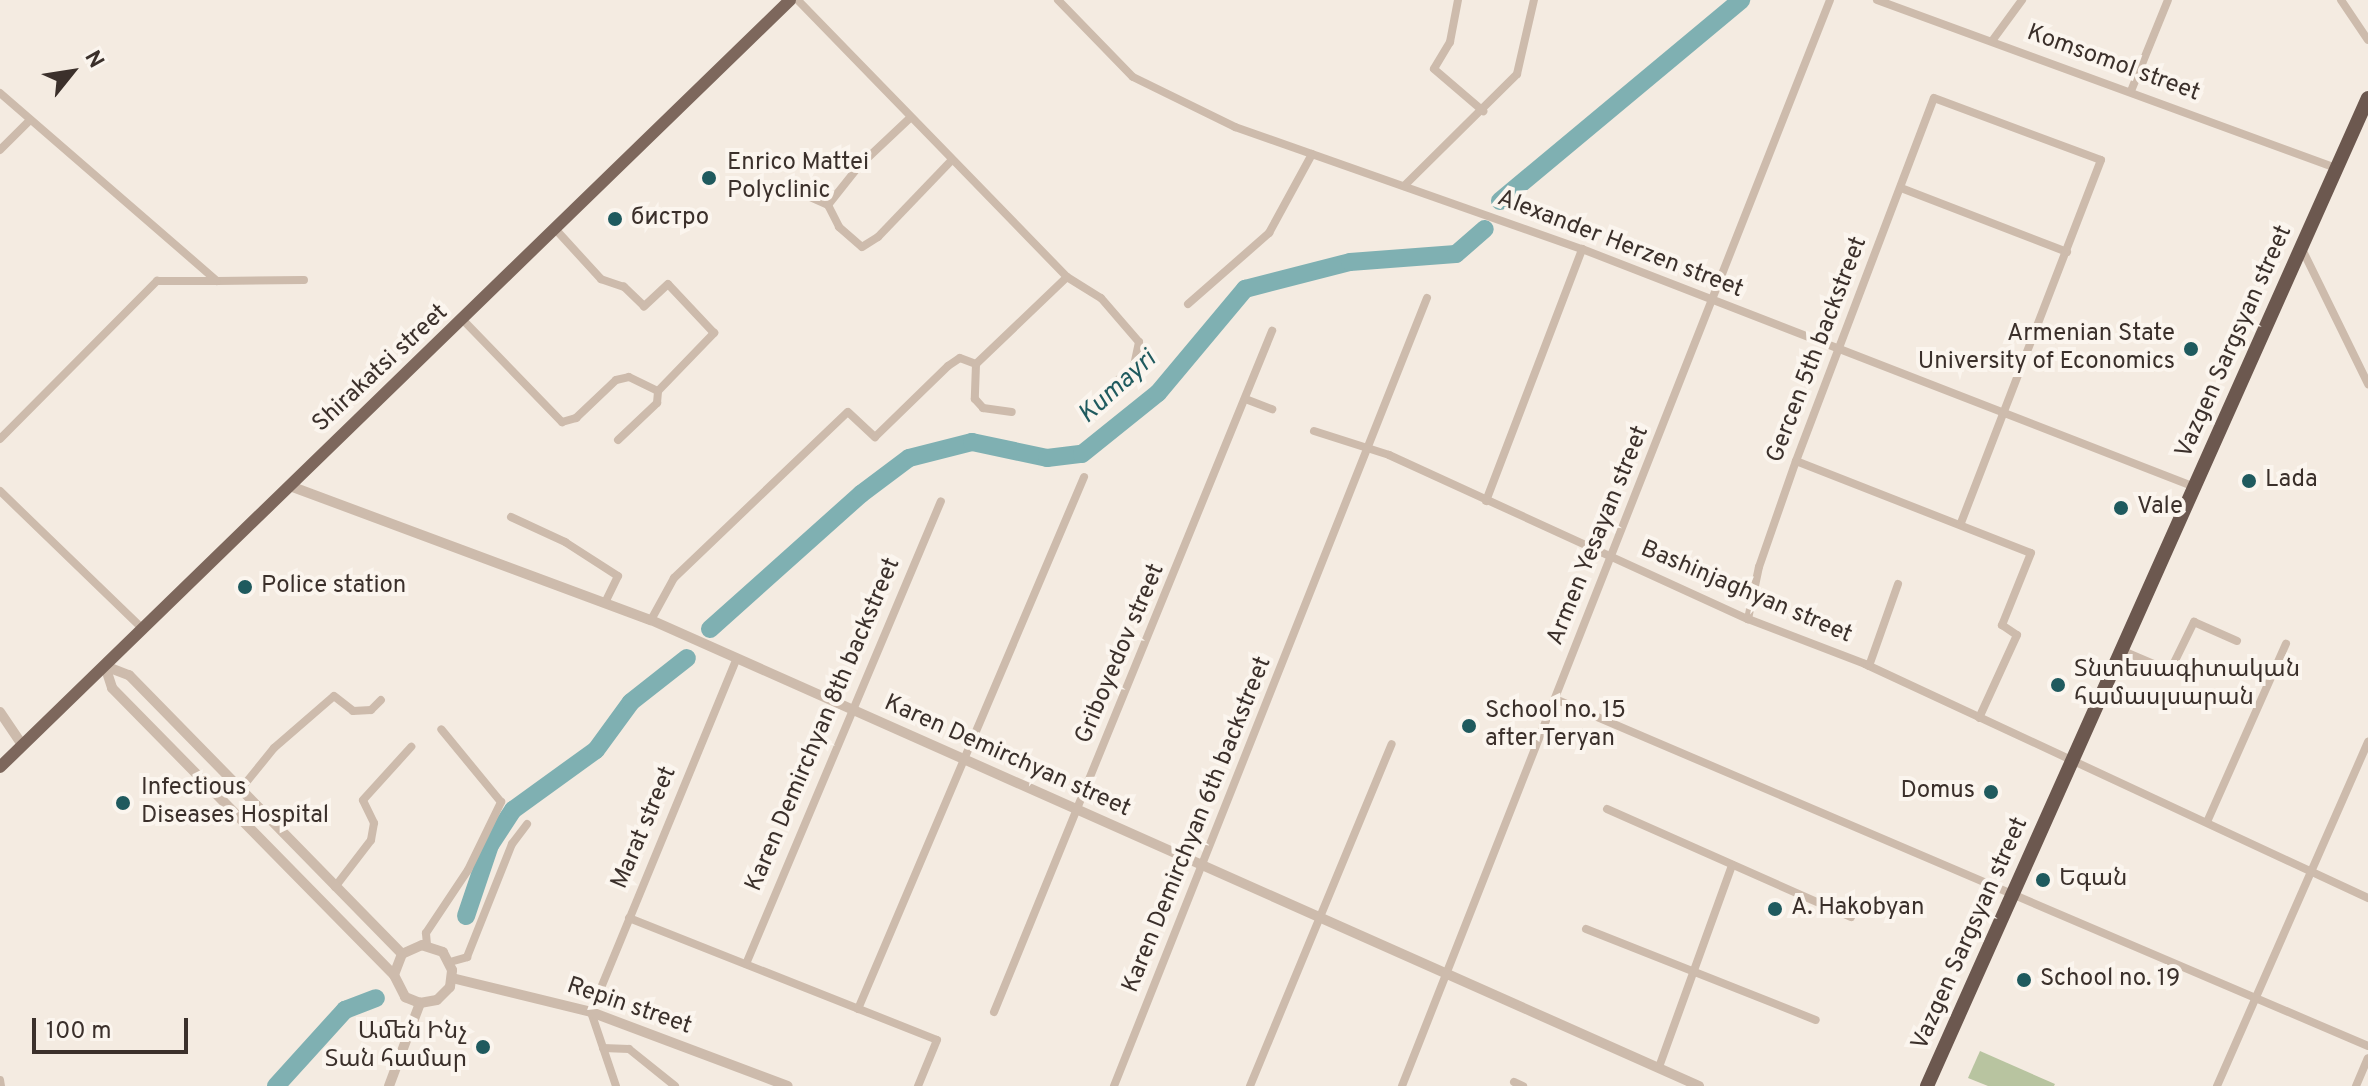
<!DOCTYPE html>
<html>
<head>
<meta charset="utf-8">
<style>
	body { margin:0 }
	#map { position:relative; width:2368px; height:1086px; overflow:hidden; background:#f4ebe1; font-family:Overpass,"Noto Sans Armenian",sans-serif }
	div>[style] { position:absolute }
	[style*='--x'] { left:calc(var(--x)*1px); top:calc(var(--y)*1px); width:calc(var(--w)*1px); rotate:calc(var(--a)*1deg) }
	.green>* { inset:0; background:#b8c4a0 }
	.river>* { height:18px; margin:-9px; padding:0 9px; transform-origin:9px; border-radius:9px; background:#7fb0b2 }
	.minor>* { height:8px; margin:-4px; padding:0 4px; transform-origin:4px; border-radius:4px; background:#cdbbac }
	.tertiary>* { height:10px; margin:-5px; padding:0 5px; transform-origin:5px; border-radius:5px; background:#cdbbac }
	.primary>* { height:12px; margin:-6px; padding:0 6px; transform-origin:6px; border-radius:6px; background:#7d675c }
	.trunk>* { height:14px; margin:-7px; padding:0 7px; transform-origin:7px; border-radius:7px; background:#6c584f }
	.dots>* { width:22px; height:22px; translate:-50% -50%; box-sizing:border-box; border:4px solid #fbf5ee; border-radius:50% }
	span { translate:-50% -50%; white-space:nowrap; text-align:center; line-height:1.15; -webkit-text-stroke:8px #fbf5ee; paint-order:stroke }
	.street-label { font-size:24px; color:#3b302b }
	.poi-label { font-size:24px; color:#3b302b }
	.left { translate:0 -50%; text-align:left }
	.right { translate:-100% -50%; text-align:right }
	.water-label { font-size:26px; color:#1f5a5e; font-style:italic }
	.north { position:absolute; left:32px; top:32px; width:80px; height:80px; -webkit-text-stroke:6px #fbf5ee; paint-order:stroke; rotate:60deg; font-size:22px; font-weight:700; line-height:32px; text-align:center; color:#3b302b }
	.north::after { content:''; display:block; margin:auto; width:28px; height:36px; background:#3b302b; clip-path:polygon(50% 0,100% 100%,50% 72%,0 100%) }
	.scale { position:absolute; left:32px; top:1018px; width:156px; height:36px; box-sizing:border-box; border:4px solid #3b302b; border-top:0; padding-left:10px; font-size:24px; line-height:28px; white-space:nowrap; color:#3b302b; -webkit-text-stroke:6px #fbf5ee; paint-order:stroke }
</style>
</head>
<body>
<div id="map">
	<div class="green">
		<i style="clip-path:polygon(1980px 1051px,2055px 1084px,2054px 1086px,1988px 1086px,1968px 1078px)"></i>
	</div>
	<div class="river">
		<i style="--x:1500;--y:201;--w:314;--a:-39.8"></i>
		<i style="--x:710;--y:629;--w:203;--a:-41.8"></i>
		<i style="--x:861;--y:494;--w:60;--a:-36.9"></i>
		<i style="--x:909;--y:458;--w:65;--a:-14.3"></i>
		<i style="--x:972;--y:442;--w:77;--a:12"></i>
		<i style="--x:1047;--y:458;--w:35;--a:-7"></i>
		<i style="--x:1082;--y:454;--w:97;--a:-38.8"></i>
		<i style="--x:1158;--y:393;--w:136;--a:-50.1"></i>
		<i style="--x:1245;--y:289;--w:108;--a:-14.4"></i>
		<i style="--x:1350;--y:262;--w:106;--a:-4.3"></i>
		<i style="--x:1456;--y:254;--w:38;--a:-41"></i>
		<i style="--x:466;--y:916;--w:75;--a:-71.3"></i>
		<i style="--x:490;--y:845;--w:42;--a:-56.7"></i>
		<i style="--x:513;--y:810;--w:102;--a:-35.9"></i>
		<i style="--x:596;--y:750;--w:59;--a:-53.9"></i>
		<i style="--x:631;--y:702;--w:71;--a:-38.2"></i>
		<i style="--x:276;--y:1086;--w:103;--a:-47.8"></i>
		<i style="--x:345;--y:1010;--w:33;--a:-21"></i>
	</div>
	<div class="minor">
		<i style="--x:1058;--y:0;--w:107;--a:45.8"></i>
		<i style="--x:1133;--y:77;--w:114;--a:26.1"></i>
		<i style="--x:1235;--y:127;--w:368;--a:19.4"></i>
		<i style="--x:1582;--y:249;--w:658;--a:21.22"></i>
		<i style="--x:1458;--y:0;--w:43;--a:100.8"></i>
		<i style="--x:1450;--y:42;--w:31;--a:121"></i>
		<i style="--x:1434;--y:69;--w:65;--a:40.6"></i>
		<i style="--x:1877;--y:0;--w:488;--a:20.1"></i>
		<i style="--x:2341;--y:0;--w:48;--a:56"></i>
		<i style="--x:1992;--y:41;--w:51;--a:-53.8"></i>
		<i style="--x:2131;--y:91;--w:98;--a:-67.9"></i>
		<i style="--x:0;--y:93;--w:287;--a:40.9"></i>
		<i style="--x:217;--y:281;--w:87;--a:-0.7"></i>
		<i style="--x:0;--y:150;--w:42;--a:-45"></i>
		<i style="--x:1404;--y:186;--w:159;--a:-44.7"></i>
		<i style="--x:1517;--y:74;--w:76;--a:-77.1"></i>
		<i style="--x:1901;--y:188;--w:178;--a:21.1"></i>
		<i style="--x:799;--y:192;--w:32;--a:24"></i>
		<i style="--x:828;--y:205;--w:25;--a:63"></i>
		<i style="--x:839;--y:227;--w:30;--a:41"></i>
		<i style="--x:862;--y:247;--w:19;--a:-32"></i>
		<i style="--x:878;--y:237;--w:105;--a:-46.2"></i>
		<i style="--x:828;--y:205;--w:50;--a:-51.5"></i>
		<i style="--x:859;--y:166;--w:70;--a:-43.3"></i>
		<i style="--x:2301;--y:247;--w:153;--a:63.9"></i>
		<i style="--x:1067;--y:277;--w:40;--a:32"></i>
		<i style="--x:1101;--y:298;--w:58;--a:49.2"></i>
		<i style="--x:1139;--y:342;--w:25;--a:102"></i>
		<i style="--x:1134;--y:366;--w:61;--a:139"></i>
		<i style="--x:1188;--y:304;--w:108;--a:-41.2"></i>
		<i style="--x:1269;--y:233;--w:90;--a:-61.4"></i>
		<i style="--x:464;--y:321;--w:141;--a:45.9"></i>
		<i style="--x:562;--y:422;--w:15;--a:-16"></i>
		<i style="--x:576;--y:418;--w:55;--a:-43.5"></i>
		<i style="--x:616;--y:380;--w:13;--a:-13"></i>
		<i style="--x:629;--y:377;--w:32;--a:26"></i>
		<i style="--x:658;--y:391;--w:81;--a:-46"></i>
		<i style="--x:714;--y:333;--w:67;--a:-133.2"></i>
		<i style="--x:668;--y:284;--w:33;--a:137"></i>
		<i style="--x:644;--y:306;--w:28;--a:-136"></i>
		<i style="--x:624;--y:287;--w:24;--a:-161"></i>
		<i style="--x:601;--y:279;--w:65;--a:-132.5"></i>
		<i style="--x:976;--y:364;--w:35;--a:92"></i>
		<i style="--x:975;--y:399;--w:12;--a:48"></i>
		<i style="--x:983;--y:408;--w:29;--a:8"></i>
		<i style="--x:1248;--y:400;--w:26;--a:21"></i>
		<i style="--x:1314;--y:431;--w:79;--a:17.7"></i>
		<i style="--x:1389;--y:455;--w:395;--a:24.6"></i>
		<i style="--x:1748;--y:619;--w:125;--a:21"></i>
		<i style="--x:1865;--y:664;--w:555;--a:24.95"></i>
		<i style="--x:0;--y:439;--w:223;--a:-45.2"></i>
		<i style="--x:157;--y:281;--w:60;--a:0"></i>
		<i style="--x:618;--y:440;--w:54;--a:-43.5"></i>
		<i style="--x:657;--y:403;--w:12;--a:-85"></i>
		<i style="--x:1796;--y:461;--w:252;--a:21.4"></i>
		<i style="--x:2031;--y:553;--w:78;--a:111.9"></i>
		<i style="--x:2002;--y:625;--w:18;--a:34"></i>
		<i style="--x:2017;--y:635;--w:91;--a:114.6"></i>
		<i style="--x:0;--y:491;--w:197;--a:44"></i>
		<i style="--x:1486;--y:501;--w:270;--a:-69.1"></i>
		<i style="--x:511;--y:517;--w:60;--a:24.8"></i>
		<i style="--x:565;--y:542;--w:63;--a:32.7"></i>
		<i style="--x:618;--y:576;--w:30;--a:116"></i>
		<i style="--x:1748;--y:619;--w:53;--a:-78.1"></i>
		<i style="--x:1759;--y:567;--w:112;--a:-70.8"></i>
		<i style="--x:1796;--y:461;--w:388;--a:-69.2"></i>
		<i style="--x:1934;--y:98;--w:178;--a:20.4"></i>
		<i style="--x:2101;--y:160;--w:391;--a:111.1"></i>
		<i style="--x:651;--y:620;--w:48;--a:-61.3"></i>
		<i style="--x:674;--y:578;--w:240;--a:-43.7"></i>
		<i style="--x:848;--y:412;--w:37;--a:43"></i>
		<i style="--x:875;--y:437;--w:102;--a:-44.2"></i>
		<i style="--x:948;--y:366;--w:14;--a:-34"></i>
		<i style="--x:960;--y:358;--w:17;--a:21"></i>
		<i style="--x:976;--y:364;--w:126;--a:-43.7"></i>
		<i style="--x:1067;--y:277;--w:386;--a:-134.2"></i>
		<i style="--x:2123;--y:651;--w:51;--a:23.1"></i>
		<i style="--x:2170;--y:671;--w:55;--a:-63.9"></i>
		<i style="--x:2194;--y:622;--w:47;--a:23.8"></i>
		<i style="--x:1869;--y:666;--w:87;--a:-70.5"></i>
		<i style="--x:1555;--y:699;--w:884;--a:23.11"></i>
		<i style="--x:240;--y:790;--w:54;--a:-51"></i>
		<i style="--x:274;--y:748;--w:79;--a:-40.9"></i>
		<i style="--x:334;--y:696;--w:24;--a:38"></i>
		<i style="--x:353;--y:711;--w:18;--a:-3"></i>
		<i style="--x:371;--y:710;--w:14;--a:-45"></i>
		<i style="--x:1607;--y:809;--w:267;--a:23.9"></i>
		<i style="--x:2207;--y:822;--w:195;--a:-66.1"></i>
		<i style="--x:335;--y:887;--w:59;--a:-52.5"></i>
		<i style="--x:371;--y:840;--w:17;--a:-80"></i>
		<i style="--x:374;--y:823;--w:25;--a:-116"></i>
		<i style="--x:363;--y:800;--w:72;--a:-47.8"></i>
		<i style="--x:629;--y:918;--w:331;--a:21.6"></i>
		<i style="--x:937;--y:1040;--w:50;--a:112.4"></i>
		<i style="--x:1586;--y:929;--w:247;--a:21.6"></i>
		<i style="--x:427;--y:945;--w:12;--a:-95"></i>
		<i style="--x:426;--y:933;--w:76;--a:-56.3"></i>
		<i style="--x:468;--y:870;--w:76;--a:-64.1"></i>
		<i style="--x:501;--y:802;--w:94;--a:-129.4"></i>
		<i style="--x:450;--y:962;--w:18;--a:-16"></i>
		<i style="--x:467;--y:957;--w:122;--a:-68.3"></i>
		<i style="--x:512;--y:844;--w:25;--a:-53"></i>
		<i style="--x:746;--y:964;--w:502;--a:-67.16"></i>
		<i style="--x:858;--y:1009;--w:578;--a:-66.98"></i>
		<i style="--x:994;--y:1012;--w:736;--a:-67.79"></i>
		<i style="--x:603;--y:1048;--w:26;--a:2"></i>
		<i style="--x:629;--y:1049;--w:59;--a:38.8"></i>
		<i style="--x:1659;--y:1067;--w:215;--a:-70.1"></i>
		<i style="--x:0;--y:1080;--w:6;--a:81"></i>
		<i style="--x:1514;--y:1082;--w:10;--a:24"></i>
		<i style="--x:616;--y:1086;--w:78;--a:-108.7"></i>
		<i style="--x:591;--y:1012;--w:381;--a:-67.6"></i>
		<i style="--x:1114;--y:1086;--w:848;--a:-68.34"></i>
		<i style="--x:1250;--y:1086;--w:370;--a:-67.5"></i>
		<i style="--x:1402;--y:1086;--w:1167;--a:-68.49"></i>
		<i style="--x:2217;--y:1086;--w:376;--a:-66.3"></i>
		<i style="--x:2356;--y:1086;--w:30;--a:-67"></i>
	</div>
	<div class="tertiary">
		<i style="--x:290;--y:486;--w:385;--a:20.4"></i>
		<i style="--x:651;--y:620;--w:1147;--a:23.97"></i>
		<i style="--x:105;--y:666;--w:23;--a:72"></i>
		<i style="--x:112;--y:688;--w:402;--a:45.5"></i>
		<i style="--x:394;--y:975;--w:25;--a:63"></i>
		<i style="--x:405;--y:997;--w:16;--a:22"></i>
		<i style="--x:420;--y:1003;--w:17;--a:-10"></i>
		<i style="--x:437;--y:1000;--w:18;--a:-45"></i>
		<i style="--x:450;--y:987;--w:17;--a:-83"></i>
		<i style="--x:452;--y:970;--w:20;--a:-117"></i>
		<i style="--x:443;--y:952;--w:22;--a:-162"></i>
		<i style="--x:422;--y:945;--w:22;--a:156"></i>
		<i style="--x:402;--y:954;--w:22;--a:111"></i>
		<i style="--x:105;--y:666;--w:26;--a:21"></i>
		<i style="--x:129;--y:675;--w:390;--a:45.6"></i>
		<i style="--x:0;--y:712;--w:40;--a:56"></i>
		<i style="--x:452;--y:978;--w:143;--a:13.7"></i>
		<i style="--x:591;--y:1012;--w:210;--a:20.6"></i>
		<i style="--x:389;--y:1086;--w:89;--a:-69.5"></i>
	</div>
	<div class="primary">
		<i style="--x:0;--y:767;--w:1101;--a:-44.15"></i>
	</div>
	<div class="trunk">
		<i style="--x:1927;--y:1086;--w:1082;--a:-65.95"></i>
	</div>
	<div class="dots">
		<i style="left:709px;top:178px;background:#1f5a5e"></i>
		<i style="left:615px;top:219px;background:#1f5a5e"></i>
		<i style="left:2191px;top:349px;background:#1f5a5e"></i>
		<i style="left:2249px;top:481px;background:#1f5a5e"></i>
		<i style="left:2121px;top:508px;background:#1f5a5e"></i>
		<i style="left:245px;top:587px;background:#1f5a5e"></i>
		<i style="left:2058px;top:685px;background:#1f5a5e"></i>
		<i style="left:1469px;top:726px;background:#1f5a5e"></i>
		<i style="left:1991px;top:792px;background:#1f5a5e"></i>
		<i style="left:123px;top:803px;background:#1f5a5e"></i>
		<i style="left:2043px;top:880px;background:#1f5a5e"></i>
		<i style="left:1775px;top:909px;background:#1f5a5e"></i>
		<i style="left:2024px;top:980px;background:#1f5a5e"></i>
		<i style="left:483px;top:1047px;background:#1f5a5e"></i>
	</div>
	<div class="street-label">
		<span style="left:2113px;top:64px;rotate:20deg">Komsomol street</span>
		<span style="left:1620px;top:245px;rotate:21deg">Alexander Herzen street</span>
		<span style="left:2235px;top:342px;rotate:-66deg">Vazgen Sargsyan street</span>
		<span style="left:1818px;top:350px;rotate:-69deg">Gercen 5th backstreet</span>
		<span style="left:381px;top:369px;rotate:-43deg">Shirakatsi street</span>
		<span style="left:1599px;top:536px;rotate:-68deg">Armen Yesayan street</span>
		<span style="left:1746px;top:593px;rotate:23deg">Bashinjaghyan street</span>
		<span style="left:1121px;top:654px;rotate:-67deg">Griboyedov street</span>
		<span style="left:824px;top:725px;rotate:-67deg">Karen Demirchyan 8th backstreet</span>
		<span style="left:1007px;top:757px;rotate:24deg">Karen Demirchyan street</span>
		<span style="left:1198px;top:825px;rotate:-68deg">Karen Demirchyan 6th backstreet</span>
		<span style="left:645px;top:828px;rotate:-67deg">Marat street</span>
		<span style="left:1971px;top:934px;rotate:-66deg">Vazgen Sargsyan street</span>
		<span style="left:629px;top:1007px;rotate:19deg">Repin street</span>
	</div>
	<div class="poi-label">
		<span class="left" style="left:727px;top:178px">Enrico Mattei<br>Polyclinic</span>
		<span class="left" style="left:631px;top:219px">бистро</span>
		<span class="right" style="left:2175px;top:349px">Armenian State<br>University of Economics</span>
		<span class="left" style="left:2265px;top:481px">Lada</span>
		<span class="left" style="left:2137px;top:508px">Vale</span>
		<span class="left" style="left:261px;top:587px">Police station</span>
		<span class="left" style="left:2074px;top:685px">Տնտեսագիտական<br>համասլսարան</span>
		<span class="left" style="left:1485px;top:726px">School no. 15<br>after Teryan</span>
		<span class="left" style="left:141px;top:803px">Infectious<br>Diseases Hospital</span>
		<span class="right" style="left:1975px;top:792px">Domus</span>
		<span class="left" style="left:2059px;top:880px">Եգան</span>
		<span class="left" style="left:1791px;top:909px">A. Hakobyan</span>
		<span class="left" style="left:2040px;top:980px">School no. 19</span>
		<span class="right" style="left:467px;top:1047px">Ամեն Ինչ<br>Տան համար</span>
	</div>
	<div class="water-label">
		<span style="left:1118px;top:388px;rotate:-42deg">Kumayri</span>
	</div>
	<div class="north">N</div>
	<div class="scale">100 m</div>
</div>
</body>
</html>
